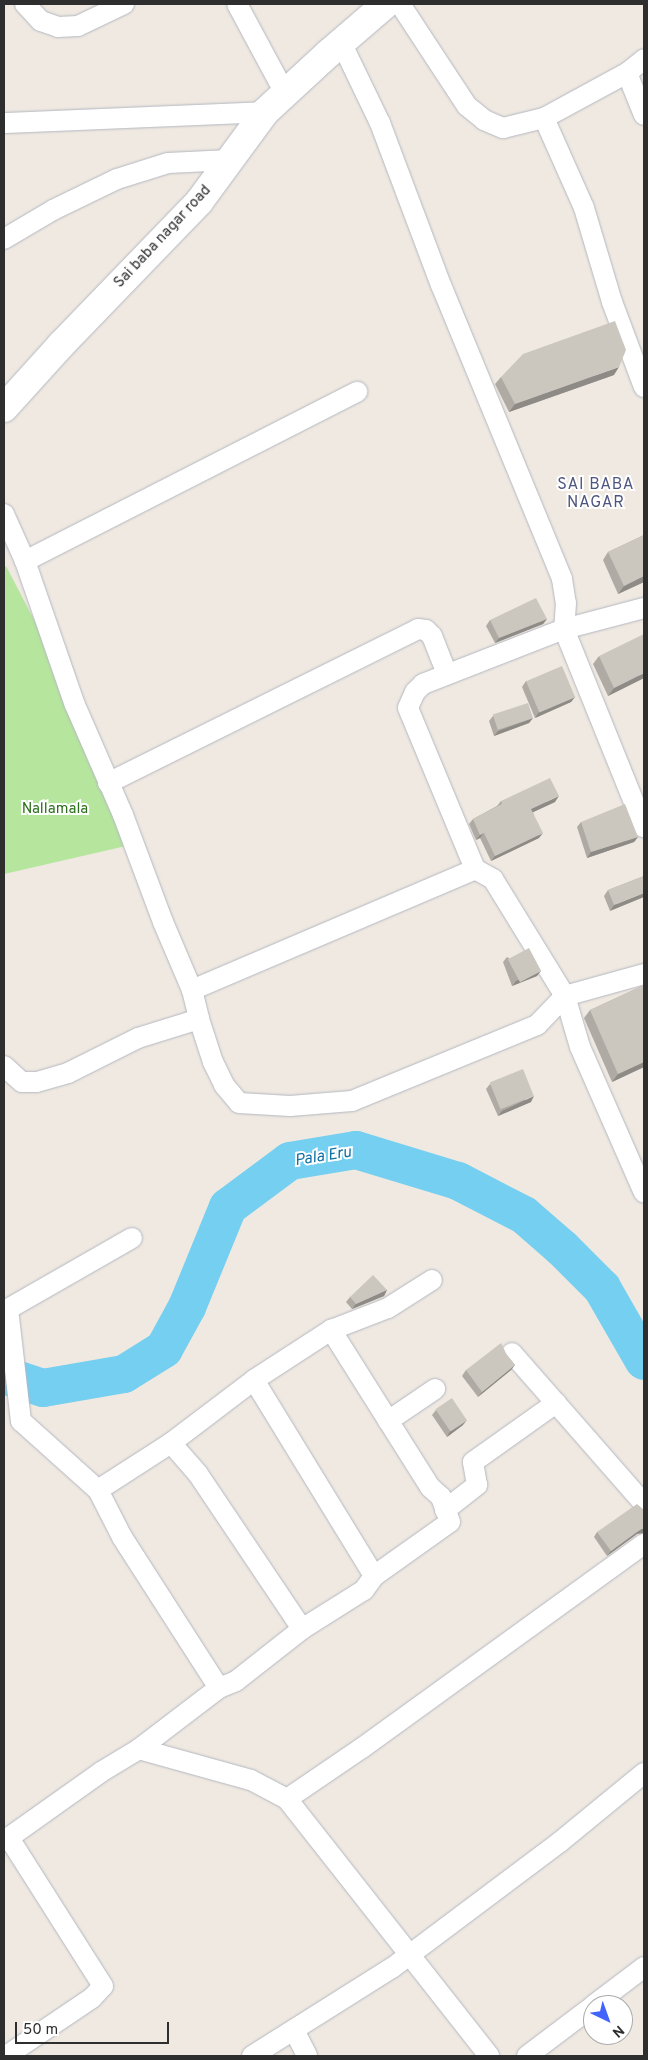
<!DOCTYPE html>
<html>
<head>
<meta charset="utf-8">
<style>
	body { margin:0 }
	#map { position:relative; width:648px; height:2060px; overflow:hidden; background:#efe9e1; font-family:Overpass,sans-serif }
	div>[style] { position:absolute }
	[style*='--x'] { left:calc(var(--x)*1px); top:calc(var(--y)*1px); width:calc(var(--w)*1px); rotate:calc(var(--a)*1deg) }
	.green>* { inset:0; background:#b6e59e }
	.river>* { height:38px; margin:-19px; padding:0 19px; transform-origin:19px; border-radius:19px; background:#75cff0 }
	.roads { filter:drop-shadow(0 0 1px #b4b7c1) drop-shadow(0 0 1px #b4b7c1) }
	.street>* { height:20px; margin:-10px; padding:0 10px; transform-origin:10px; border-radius:10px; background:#fff }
	.secondary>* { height:28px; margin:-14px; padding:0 14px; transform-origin:14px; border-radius:14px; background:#fff }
	.wall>* { inset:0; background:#afaba4 }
	.shaded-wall>* { inset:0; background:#8e8b86 }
	.building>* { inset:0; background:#cbc7bf; transform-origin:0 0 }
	span { translate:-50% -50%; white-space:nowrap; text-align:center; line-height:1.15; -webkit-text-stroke:4px #fff; paint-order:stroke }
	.street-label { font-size:15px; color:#2e2e2e }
	.park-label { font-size:15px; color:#2c6e1b }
	.neighbourhood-label { font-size:16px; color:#4d5680; letter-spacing:1px }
	.water-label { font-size:16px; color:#0d6fa3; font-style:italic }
	.frame { position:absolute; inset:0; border:5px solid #2e2e2e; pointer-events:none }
	.north { position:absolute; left:583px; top:1995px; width:50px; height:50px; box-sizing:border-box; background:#fff; border:1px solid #ababab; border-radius:50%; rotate:138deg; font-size:14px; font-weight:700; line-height:20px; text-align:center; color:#2e2e2e }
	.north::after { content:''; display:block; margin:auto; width:18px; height:22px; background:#4264fb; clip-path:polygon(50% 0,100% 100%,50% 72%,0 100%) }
	.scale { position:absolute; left:15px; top:2022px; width:154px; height:22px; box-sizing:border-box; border:2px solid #2e2e2e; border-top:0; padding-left:6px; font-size:15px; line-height:18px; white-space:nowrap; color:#2e2e2e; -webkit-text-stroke:4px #fff; paint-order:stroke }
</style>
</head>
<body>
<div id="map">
	<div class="green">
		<i style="clip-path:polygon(6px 566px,42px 635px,87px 759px,122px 832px,126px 846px,4px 874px,4px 568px)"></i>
	</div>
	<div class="river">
		<i style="--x:4;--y:1375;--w:41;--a:18.4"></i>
		<i style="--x:43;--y:1388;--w:82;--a:-9.8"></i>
		<i style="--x:124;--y:1374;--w:47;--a:-32"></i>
		<i style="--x:164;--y:1349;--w:48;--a:-61.3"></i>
		<i style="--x:187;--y:1307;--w:108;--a:-67.7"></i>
		<i style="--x:228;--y:1207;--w:77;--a:-36.6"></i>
		<i style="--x:290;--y:1161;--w:67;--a:-9.5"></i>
		<i style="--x:356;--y:1150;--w:107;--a:16.9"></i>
		<i style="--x:458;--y:1181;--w:74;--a:27.3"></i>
		<i style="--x:524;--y:1215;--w:50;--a:41"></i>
		<i style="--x:562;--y:1248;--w:57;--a:45"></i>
		<i style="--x:602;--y:1288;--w:84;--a:60.1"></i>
	</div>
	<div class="roads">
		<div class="street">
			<i style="--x:25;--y:4;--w:23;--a:47"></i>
			<i style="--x:41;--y:21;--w:18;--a:19"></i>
			<i style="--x:58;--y:27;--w:20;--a:-3"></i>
			<i style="--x:78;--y:26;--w:51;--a:-25.6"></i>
			<i style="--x:237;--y:4;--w:101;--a:61.7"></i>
			<i style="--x:400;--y:4;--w:122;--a:56.7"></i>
			<i style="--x:467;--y:106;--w:22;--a:39"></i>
			<i style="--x:484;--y:120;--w:21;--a:23"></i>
			<i style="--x:503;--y:128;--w:42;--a:-13.7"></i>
			<i style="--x:544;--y:118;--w:94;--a:-28.5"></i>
			<i style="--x:627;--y:73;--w:45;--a:68"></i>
			<i style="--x:341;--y:42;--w:90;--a:64.3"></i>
			<i style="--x:380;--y:123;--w:173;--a:69.4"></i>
			<i style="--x:441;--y:285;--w:318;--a:67.6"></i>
			<i style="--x:562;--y:579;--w:24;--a:81"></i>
			<i style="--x:566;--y:603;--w:26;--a:94"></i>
			<i style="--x:564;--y:629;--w:214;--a:68"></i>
			<i style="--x:627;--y:73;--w:22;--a:-39"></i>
			<i style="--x:544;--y:118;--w:98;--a:66"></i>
			<i style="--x:584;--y:208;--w:98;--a:73.4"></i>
			<i style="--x:612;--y:302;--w:91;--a:69.4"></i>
			<i style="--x:4;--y:123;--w:261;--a:-2.4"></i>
			<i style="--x:4;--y:239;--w:57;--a:-30.6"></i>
			<i style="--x:53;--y:210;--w:71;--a:-25.8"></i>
			<i style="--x:117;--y:179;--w:53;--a:-17.4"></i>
			<i style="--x:168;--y:163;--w:62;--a:-2.8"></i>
			<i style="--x:4;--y:514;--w:51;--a:65.9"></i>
			<i style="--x:25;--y:561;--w:152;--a:70.9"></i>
			<i style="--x:75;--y:705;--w:120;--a:66.4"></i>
			<i style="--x:123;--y:815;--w:114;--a:69.5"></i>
			<i style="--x:163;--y:922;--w:74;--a:66.9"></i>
			<i style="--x:192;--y:990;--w:30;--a:76"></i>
			<i style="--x:199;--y:1019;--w:45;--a:72"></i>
			<i style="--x:213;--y:1062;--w:25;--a:64"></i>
			<i style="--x:224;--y:1085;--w:23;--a:50"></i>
			<i style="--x:239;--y:1103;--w:51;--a:3.4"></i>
			<i style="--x:290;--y:1106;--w:62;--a:-4.6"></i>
			<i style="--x:352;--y:1101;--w:200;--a:-22.3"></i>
			<i style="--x:537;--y:1025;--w:40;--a:-46"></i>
			<i style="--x:565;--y:996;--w:82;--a:-15.6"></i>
			<i style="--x:25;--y:561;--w:373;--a:-27"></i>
			<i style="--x:644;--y:608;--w:83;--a:165.3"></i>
			<i style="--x:564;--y:629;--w:151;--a:158.7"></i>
			<i style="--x:423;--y:684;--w:11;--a:135"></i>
			<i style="--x:415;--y:692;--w:17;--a:114"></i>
			<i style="--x:408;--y:708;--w:174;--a:67.4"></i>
			<i style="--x:475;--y:869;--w:21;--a:29"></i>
			<i style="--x:493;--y:879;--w:137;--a:58.4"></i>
			<i style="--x:565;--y:996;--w:53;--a:73.6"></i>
			<i style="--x:580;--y:1047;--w:159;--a:66.3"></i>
			<i style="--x:108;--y:783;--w:346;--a:-26.4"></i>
			<i style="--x:418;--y:629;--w:8;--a:7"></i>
			<i style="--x:426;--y:630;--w:8;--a:45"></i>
			<i style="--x:432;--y:636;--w:41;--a:68.5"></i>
			<i style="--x:192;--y:990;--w:308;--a:-23.1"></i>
			<i style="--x:4;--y:1066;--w:24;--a:42"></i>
			<i style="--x:22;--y:1082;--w:15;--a:0"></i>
			<i style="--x:37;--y:1082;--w:32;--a:-16"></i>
			<i style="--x:68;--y:1073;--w:78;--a:-26.6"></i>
			<i style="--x:138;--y:1038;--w:64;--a:-17.3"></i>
			<i style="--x:132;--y:1238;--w:143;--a:150.2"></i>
			<i style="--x:8;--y:1309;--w:113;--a:83.4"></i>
			<i style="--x:21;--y:1421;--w:103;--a:41.9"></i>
			<i style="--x:98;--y:1490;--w:53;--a:62.9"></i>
			<i style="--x:122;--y:1537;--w:179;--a:57.3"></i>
			<i style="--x:512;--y:1353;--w:201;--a:48.8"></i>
			<i style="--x:254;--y:1380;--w:230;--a:58.5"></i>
			<i style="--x:388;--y:1421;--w:57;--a:-34.2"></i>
			<i style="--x:171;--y:1443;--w:41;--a:48.9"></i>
			<i style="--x:198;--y:1474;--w:187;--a:56.1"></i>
			<i style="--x:98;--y:1490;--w:87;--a:-32.8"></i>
			<i style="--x:171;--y:1443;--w:104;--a:-37.2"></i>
			<i style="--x:254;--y:1380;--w:92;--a:-33"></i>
			<i style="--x:331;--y:1330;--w:61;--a:-21.1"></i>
			<i style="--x:388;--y:1308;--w:52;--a:-32.5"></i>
			<i style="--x:445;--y:1510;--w:41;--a:-38"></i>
			<i style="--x:477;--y:1485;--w:23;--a:-100"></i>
			<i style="--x:473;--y:1462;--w:102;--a:-35.4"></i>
			<i style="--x:139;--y:1749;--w:101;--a:-37.3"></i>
			<i style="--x:219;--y:1688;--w:18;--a:-22"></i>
			<i style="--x:236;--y:1681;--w:84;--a:-38.2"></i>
			<i style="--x:302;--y:1629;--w:73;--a:-32.2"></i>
			<i style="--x:364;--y:1590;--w:17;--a:-54"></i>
			<i style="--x:374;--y:1576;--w:93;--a:-35.4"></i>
			<i style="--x:450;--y:1522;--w:27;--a:-110"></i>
			<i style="--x:441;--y:1497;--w:15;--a:-138"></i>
			<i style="--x:430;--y:1487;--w:186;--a:-122.2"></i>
			<i style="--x:287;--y:1799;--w:327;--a:51.8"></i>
			<i style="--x:4;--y:1841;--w:119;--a:-35.4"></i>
			<i style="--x:101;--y:1772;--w:44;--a:-31.2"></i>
			<i style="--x:139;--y:1749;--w:116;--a:15.5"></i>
			<i style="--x:251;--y:1780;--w:41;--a:27.8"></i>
			<i style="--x:287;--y:1799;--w:91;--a:-34.2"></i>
			<i style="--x:362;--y:1748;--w:348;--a:-35.9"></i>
			<i style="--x:594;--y:2005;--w:63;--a:-37.2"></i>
			<i style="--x:294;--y:2030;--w:29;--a:63"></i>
			<i style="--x:6;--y:2056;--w:104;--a:-34"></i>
			<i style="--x:92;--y:1998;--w:16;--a:-47"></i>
			<i style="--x:103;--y:1986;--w:175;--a:-122.4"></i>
			<i style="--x:252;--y:2056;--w:165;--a:-32.2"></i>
			<i style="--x:392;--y:1968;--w:210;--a:-36.9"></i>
			<i style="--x:560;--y:1842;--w:109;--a:-39.4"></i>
			<i style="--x:527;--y:2056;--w:83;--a:-37.1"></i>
		</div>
		<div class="secondary">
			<i style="--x:4;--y:408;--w:85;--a:-47.9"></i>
			<i style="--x:61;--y:345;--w:199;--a:-46"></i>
			<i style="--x:199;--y:202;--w:112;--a:-53.7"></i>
			<i style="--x:265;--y:112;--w:87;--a:-42.7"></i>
			<i style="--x:329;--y:53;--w:75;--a:-40.7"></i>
		</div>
	</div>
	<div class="wall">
		<i style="clip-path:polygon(614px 375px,509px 412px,495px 384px,501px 377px)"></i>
		<i style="clip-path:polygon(644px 535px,644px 582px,618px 594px,603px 560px,608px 552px)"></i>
		<i style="clip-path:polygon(547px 619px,543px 624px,495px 643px,486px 626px,490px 620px)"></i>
		<i style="clip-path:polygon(599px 656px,644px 678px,608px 696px,593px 664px)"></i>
		<i style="clip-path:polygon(526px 681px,575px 697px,571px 702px,535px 718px,522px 687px)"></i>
		<i style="clip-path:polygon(493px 716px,533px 718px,529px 723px,494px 736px,489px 721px)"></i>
		<i style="clip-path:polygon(501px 801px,555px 802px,533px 812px,539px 838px,491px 861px,480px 838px,476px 840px,469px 824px,473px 819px,497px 806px)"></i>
		<i style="clip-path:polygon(581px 822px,638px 837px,634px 842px,587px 858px,577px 827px)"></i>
		<i style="clip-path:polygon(644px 876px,610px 911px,604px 896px,608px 890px)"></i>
		<i style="clip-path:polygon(507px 957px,537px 976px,512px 986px,503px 962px)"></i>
		<i style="clip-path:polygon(644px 985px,644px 1067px,612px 1082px,584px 1018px,590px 1010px)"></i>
		<i style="clip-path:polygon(490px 1084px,531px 1102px,498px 1116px,486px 1089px)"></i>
		<i style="clip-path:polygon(387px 1290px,384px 1296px,352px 1309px,346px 1302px,350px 1297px)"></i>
		<i style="clip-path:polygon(507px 1355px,515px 1365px,511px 1370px,478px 1397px,462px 1376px,466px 1370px)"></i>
		<i style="clip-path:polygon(436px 1410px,463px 1425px,447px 1437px,432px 1415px)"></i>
		<i style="clip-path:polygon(644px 1510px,637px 1534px,607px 1556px,594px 1537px,597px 1532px)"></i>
	</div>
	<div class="shaded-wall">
		<i style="clip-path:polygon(619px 367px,614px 375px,509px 412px,515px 404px)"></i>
		<i style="clip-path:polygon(644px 576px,644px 582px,618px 594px,624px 586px)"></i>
		<i style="clip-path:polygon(547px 619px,543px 624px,495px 643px,499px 638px)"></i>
		<i style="clip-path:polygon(644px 673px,644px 678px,608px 696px,614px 688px)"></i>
		<i style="clip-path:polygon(575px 697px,571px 702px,535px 718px,539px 712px)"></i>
		<i style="clip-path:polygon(533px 718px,529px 723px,494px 736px,498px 731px)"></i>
		<i style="clip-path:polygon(559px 796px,555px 802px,527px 815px,531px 809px)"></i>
		<i style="clip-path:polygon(484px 833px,480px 838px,476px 840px,480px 835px)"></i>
		<i style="clip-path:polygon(543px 833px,539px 838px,491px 861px,495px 856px)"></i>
		<i style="clip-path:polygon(638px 837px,634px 842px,587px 858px,591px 852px)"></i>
		<i style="clip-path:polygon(644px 893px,644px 897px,610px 911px,614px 905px)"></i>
		<i style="clip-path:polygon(541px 971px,537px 976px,512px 986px,516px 981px)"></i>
		<i style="clip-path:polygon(644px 1062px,644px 1067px,612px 1082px,618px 1074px)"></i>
		<i style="clip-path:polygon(534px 1096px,531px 1102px,498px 1116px,502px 1111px)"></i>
		<i style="clip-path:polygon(387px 1290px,384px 1296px,352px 1309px,356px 1304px)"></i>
		<i style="clip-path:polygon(515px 1365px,511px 1370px,478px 1397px,482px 1392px)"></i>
		<i style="clip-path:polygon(467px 1420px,463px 1425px,447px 1437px,450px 1431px)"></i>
		<i style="clip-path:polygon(644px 1528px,644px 1533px,637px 1534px,607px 1556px,611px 1551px,641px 1529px)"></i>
	</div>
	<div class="building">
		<i style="clip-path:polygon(615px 321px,626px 350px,619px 367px,515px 404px,501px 377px,523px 354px)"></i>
		<i style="clip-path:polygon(644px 535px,644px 576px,624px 586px,608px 552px)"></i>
		<i style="clip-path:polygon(536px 598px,547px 619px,499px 638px,490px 620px)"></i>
		<i style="clip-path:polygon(644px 634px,644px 673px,614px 688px,599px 656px)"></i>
		<i style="left:562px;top:666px;width:34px;height:39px;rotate:67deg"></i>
		<i style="left:528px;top:703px;width:16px;height:37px;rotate:72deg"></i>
		<i style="clip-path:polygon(550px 778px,559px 796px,531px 809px,543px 833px,495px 856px,484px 833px,480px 835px,473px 819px,502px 804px,501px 801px)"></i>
		<i style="clip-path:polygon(625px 804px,638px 837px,591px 852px,581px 822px)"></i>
		<i style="clip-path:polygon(644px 876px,644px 893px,614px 905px,608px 890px)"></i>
		<i style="left:529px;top:948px;width:26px;height:24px;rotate:62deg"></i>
		<i style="clip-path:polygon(644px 985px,644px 1062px,618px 1074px,590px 1010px)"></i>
		<i style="left:523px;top:1069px;width:29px;height:36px;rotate:68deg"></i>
		<i style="clip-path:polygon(373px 1275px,387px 1290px,356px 1304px,350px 1297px)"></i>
		<i style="clip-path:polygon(501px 1343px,507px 1355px,515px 1365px,482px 1392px,466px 1370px)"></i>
		<i style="left:452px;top:1398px;width:27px;height:20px;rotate:56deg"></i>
		<i style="clip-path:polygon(637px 1504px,644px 1510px,644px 1528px,641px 1529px,611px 1551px,597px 1532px)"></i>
	</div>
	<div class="street-label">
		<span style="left:163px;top:237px;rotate:-47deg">Sai baba nagar road</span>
	</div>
	<div class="park-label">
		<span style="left:55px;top:810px">Nallamala</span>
	</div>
	<div class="neighbourhood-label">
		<span style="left:596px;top:494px">SAI BABA<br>NAGAR</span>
	</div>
	<div class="water-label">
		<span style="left:323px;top:1157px;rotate:-9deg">Pala Eru</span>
	</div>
	<div class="frame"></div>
	<div class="north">N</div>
	<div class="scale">50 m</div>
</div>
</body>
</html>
